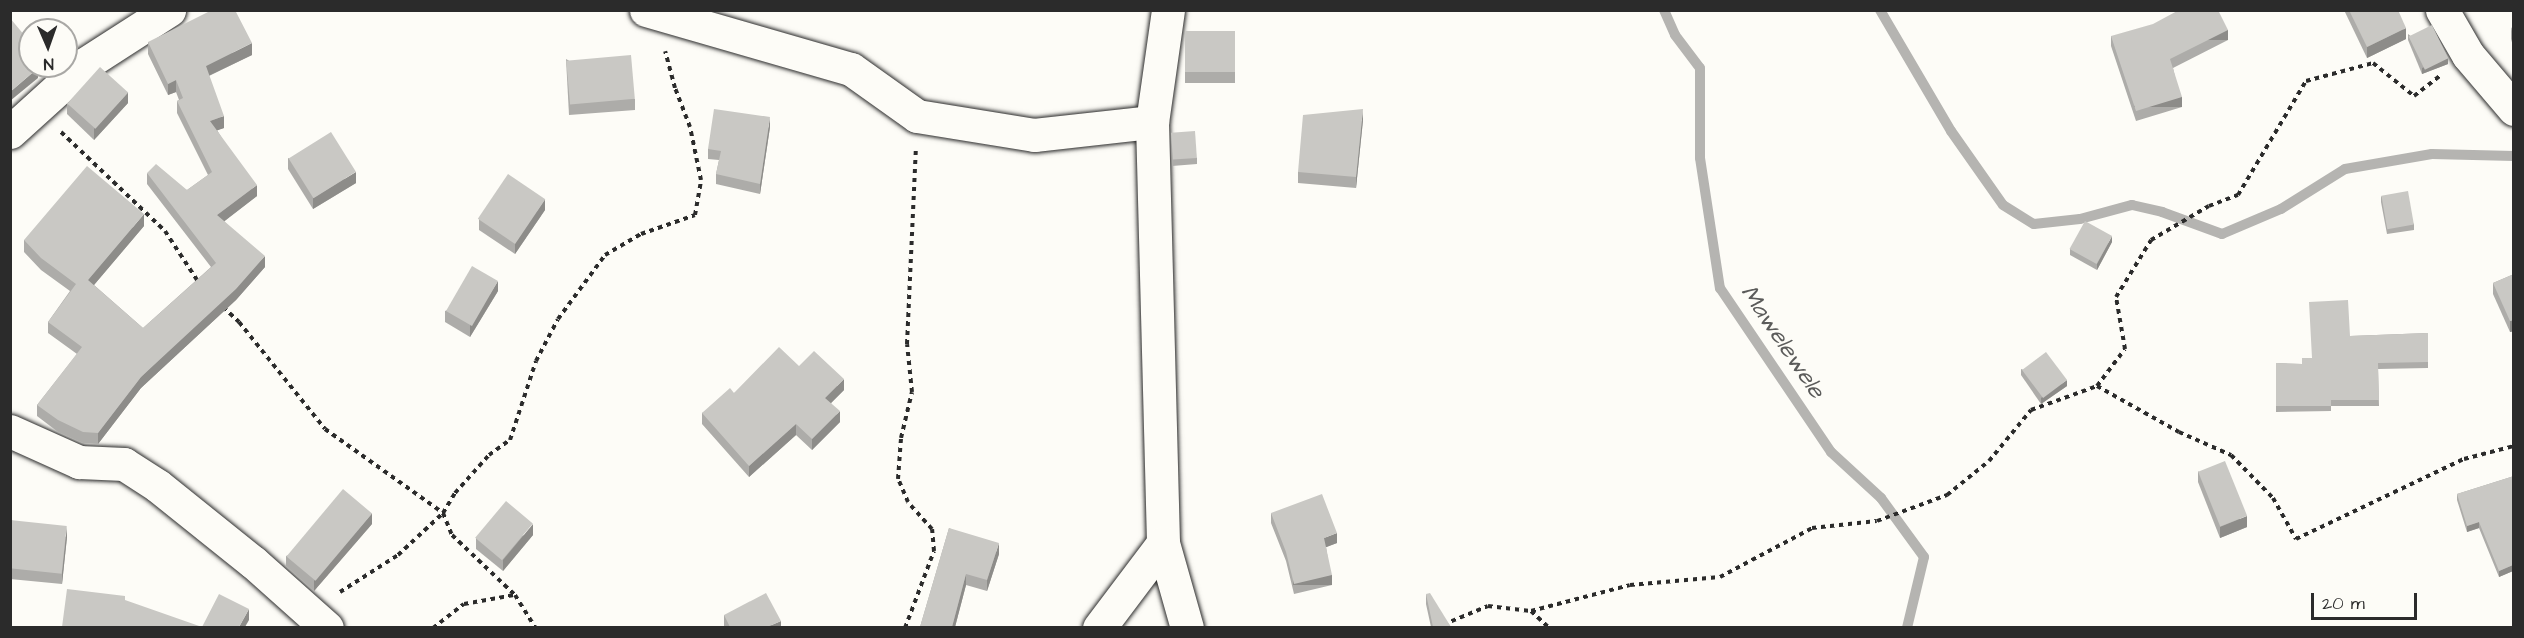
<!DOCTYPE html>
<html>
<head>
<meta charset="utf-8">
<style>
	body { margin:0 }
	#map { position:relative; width:2524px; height:638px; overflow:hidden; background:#fdfcf7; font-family:"Architects Daughter",sans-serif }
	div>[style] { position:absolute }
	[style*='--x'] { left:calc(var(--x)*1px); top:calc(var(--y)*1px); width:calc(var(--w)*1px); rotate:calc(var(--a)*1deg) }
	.stream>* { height:10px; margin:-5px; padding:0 5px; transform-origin:5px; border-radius:5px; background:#b5b4b1 }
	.path>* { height:4px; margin-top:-2px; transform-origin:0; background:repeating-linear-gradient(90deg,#2b2b2b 0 4.5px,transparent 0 9px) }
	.roads { filter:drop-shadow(0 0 2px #2b2b2b) drop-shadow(0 0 2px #2b2b2b) }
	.minor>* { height:33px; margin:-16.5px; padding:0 16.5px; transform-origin:16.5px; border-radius:16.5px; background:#fdfcf7 }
	.wall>* { inset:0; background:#adaca9; transform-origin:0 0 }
	.shaded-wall>* { inset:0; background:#8d8c89; transform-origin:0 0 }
	.building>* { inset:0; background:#c9c8c4; transform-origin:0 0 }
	span { translate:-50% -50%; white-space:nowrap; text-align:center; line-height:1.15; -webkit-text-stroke:5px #fdfcf7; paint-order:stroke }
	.water-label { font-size:24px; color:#5b5b5a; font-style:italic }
	.frame { position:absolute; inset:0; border:12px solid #2b2b2b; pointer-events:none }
	.north { position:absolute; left:18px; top:18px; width:60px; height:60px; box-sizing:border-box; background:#fdfcf7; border:2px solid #a9a8a5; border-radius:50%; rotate:178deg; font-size:16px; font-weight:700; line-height:24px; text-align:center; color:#2b2b2b }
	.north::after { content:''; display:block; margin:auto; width:21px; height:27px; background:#2b2b2b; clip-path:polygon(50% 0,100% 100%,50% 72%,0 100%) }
	.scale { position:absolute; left:2311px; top:593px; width:106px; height:27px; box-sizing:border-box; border:3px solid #2b2b2b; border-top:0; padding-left:8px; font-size:18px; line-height:21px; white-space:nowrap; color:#2b2b2b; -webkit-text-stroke:4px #fdfcf7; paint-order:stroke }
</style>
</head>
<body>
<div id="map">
	<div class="stream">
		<i style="--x:1664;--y:10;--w:27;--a:66"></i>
		<i style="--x:1675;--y:35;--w:41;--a:52.9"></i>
		<i style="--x:1700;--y:68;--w:90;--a:90"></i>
		<i style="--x:1700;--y:158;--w:132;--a:81.3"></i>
		<i style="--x:1720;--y:288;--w:198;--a:55.9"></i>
		<i style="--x:1831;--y:452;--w:68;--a:42.6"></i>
		<i style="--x:1881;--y:498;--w:73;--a:53.9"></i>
		<i style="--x:1924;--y:557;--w:73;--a:103.5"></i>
		<i style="--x:1880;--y:10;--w:140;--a:59.6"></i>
		<i style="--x:1951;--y:131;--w:90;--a:54.9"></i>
		<i style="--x:2003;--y:205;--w:36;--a:32"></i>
		<i style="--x:2034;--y:224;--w:46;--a:-6.2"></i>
		<i style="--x:2080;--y:219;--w:54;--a:-15.1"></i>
		<i style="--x:2132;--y:205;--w:31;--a:13"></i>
		<i style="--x:2162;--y:212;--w:64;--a:20.1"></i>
		<i style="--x:2222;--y:234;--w:64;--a:-23"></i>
		<i style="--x:2281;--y:209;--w:75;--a:-32"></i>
		<i style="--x:2345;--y:169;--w:88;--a:-9.8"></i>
		<i style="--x:2432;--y:154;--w:82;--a:1.4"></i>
	</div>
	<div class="path">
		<i style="--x:61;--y:132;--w:144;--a:43.6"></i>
		<i style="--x:165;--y:231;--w:62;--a:56.8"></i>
		<i style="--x:223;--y:307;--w:22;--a:43"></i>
		<i style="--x:239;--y:322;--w:137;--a:51.2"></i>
		<i style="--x:325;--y:429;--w:145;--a:35.4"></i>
		<i style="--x:443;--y:513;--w:24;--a:68"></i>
		<i style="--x:452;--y:535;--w:87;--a:43.6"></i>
		<i style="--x:515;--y:595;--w:39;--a:58"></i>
		<i style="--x:2097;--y:386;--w:94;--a:29.3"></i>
		<i style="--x:2179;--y:432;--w:57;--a:23.9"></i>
		<i style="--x:2231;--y:455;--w:60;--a:45.7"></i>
		<i style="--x:2273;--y:498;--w:47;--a:60.7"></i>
		<i style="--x:2296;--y:539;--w:186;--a:-25.5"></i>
		<i style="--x:2464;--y:459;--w:52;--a:-14.6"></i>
		<i style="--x:340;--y:592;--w:69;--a:-32.5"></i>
		<i style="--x:398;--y:555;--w:62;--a:-43"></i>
		<i style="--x:443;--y:513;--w:23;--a:-59"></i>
		<i style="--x:455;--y:493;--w:51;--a:-48.2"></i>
		<i style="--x:489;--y:455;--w:26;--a:-36"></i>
		<i style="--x:510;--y:440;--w:83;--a:-71.8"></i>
		<i style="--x:536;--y:361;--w:47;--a:-62.4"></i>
		<i style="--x:558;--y:319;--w:79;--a:-53.7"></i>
		<i style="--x:605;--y:255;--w:42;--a:-30.3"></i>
		<i style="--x:641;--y:234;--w:57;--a:-19.4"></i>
		<i style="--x:695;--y:215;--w:36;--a:-80"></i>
		<i style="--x:701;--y:180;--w:54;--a:-101.7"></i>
		<i style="--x:690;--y:127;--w:42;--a:-111"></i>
		<i style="--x:675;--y:88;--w:38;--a:-105"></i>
		<i style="--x:1531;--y:611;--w:102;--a:-14.7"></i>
		<i style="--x:1630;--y:585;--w:90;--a:-5.1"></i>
		<i style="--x:1720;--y:577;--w:104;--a:-28"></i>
		<i style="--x:1812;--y:528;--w:65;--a:-6.1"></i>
		<i style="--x:1877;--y:521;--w:75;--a:-20.4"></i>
		<i style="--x:1947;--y:495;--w:54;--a:-39"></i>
		<i style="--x:1989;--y:461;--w:66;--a:-50.5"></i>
		<i style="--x:2031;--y:410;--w:70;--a:-20"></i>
		<i style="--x:2097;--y:386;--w:46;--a:-52.9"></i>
		<i style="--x:2125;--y:349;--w:53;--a:-99.8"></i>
		<i style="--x:2116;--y:297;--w:67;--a:-58.4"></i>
		<i style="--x:2151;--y:240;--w:67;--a:-30.4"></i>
		<i style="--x:2209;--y:206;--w:31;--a:-21"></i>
		<i style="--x:2238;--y:195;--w:133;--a:-59.2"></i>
		<i style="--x:2306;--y:81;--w:69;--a:-15"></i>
		<i style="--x:2373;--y:63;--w:53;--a:38.8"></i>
		<i style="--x:2414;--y:96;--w:34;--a:-38"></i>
		<i style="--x:433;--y:628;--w:39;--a:-38"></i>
		<i style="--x:464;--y:604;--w:51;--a:-10.2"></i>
		<i style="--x:905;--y:628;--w:82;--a:-69.4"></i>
		<i style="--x:934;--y:551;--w:22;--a:-95"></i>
		<i style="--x:932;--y:529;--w:36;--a:-132"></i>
		<i style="--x:908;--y:502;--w:25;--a:-113"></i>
		<i style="--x:898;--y:479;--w:41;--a:-85.8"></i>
		<i style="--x:901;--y:438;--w:47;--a:-76.6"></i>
		<i style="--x:912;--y:392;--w:48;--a:-95.9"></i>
		<i style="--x:907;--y:344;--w:195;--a:-87.4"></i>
		<i style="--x:1435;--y:628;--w:57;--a:-22.5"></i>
		<i style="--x:1488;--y:606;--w:43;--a:6.6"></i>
		<i style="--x:1531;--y:611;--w:25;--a:43"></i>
	</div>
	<div class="roads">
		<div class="minor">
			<i style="--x:646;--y:10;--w:213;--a:16.1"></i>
			<i style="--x:851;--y:69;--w:81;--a:35.5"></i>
			<i style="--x:917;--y:116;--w:119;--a:9.2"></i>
			<i style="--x:1034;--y:135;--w:119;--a:-6.3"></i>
			<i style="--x:1168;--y:10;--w:113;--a:98.1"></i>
			<i style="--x:1152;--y:122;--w:421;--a:88.5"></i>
			<i style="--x:1163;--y:543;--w:88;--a:74.2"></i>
			<i style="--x:2442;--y:10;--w:52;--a:60"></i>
			<i style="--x:2468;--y:55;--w:71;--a:49.6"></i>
			<i style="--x:10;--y:132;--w:101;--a:-42.2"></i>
			<i style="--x:85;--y:64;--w:100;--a:-32.7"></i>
			<i style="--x:10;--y:431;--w:76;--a:24.2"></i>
			<i style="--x:79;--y:462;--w:45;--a:2.5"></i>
			<i style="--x:124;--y:464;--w:40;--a:32.9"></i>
			<i style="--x:158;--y:486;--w:122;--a:38.7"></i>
			<i style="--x:253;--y:562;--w:99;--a:41.7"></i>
			<i style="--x:1099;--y:628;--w:106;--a:-53"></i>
		</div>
	</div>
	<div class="wall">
		<i style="clip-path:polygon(2344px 10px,2398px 10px,2406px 39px,2367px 58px)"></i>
		<i style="clip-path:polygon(2514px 27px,2514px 49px,2511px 39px,2511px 28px)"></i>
		<i style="left:1185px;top:31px;width:50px;height:52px"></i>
		<i style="clip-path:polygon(2408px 34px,2448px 64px,2422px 74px,2408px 40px)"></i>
		<i style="clip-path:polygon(2111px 36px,2228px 40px,2173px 68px,2182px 107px,2136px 121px,2111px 46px)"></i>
		<i style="clip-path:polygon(148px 42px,252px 55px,209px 76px,224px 128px,217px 130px,257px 196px,224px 221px,265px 267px,236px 300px,141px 388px,98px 444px,83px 443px,58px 432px,37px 416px,37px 405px,77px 354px,48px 333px,48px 322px,70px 291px,41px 270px,24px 252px,24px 240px,144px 226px,94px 285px,143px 328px,211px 267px,147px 184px,147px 173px,187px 190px,208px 175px,177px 113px,177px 101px,179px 100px,176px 92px,168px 95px,148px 54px)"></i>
		<i style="clip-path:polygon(566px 59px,635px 99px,635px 110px,569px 115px)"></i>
		<i style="clip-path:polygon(67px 103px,128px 103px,94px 140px,67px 114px)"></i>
		<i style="clip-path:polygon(1363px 120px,1356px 188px,1298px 183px,1298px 172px)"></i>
		<i style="clip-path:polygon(770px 127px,760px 194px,716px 184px,716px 174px,719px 160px,708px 159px,708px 149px)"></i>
		<i style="clip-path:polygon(1171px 133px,1197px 158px,1197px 164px,1172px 166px)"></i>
		<i style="clip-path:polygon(288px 158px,356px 183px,313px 209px,288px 169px)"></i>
		<i style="clip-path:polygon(2381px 196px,2414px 224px,2414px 230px,2387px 234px,2381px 202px)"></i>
		<i style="clip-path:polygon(545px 210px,515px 254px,479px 230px,479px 219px)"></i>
		<i style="clip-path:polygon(2112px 242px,2097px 270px,2070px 255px,2070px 249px)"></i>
		<i style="clip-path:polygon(2514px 274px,2514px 331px,2510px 332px,2493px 294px,2493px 283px)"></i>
		<i style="clip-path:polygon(498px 291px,470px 337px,445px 322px,445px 311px)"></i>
		<i style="clip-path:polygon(2428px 333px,2428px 368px,2378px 369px,2379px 406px,2331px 406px,2331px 411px,2276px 412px,2276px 363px,2302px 364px,2350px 336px)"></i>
		<i style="clip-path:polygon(799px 366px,844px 390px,831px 403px,840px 422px,812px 450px,796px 435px,749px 477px,702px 424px,702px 413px,734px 393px)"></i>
		<i style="clip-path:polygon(2021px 369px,2067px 386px,2041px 404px,2021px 375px)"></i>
		<i style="clip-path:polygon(2198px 471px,2247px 527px,2220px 538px,2198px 482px)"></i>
		<i style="clip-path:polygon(2514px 476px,2514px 573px,2513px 571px,2499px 577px,2479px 528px,2467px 532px,2457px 500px,2457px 494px)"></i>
		<i style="clip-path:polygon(1271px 513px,1337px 543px,1326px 547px,1332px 585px,1294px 594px,1286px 561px,1271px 523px)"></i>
		<i style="clip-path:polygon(10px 520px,67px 537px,62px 584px,10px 579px)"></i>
		<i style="clip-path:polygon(372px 524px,314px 591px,286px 566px,286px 556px)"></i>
		<i style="clip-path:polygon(949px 528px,999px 554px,987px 591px,966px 585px,955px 627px,920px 627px)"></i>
		<i style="clip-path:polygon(533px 535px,503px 571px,476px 549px,476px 538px)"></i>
		<i style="clip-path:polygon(1426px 594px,1451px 627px,1431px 627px,1426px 604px)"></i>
		<i style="clip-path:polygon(724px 615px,781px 627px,725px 627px,724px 626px)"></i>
	</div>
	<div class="shaded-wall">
		<i style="clip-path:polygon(2406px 28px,2406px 39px,2367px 58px,2367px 47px)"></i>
		<i style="left:2228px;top:30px;width:10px;height:65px;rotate:90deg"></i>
		<i style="clip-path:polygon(252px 43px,252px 55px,206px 77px,206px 66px)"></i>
		<i style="clip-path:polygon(30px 44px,30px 54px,22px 60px,22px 51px)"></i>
		<i style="clip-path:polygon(2448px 58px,2448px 64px,2422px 74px,2422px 68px)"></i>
		<i style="clip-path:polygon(38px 68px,38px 78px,10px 101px,10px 92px)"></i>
		<i style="clip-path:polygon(176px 80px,176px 92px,168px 95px,168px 84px)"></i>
		<i style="clip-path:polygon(128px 92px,128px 103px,94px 140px,94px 129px)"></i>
		<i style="left:2182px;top:97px;width:10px;height:48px;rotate:90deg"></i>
		<i style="clip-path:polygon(1363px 109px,1363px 120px,1356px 188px,1356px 177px)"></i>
		<i style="clip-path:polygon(224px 116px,224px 128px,210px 133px,210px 121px)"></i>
		<i style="clip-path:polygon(770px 117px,770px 127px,760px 194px,760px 184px)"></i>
		<i style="clip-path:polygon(356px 172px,356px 183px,313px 209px,313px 198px)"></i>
		<i style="clip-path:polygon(257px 185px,257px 196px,217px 227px,217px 215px)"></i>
		<i style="clip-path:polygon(545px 199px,545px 210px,515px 254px,515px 243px)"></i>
		<i style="clip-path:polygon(144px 214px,144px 226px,88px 292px,88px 280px)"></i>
		<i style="clip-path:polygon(2112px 236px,2112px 242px,2097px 270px,2097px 264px)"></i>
		<i style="clip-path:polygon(265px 256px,265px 267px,236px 300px,141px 388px,98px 444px,98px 433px,141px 377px)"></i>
		<i style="clip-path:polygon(498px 281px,498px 291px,470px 337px,470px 326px)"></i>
		<i style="clip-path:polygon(2514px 320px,2514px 331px,2510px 332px,2510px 321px)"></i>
		<i style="clip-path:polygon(844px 379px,844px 390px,825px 409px,825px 398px)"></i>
		<i style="clip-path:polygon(2067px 380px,2067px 386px,2041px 404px,2041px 398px)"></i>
		<i style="clip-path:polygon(840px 411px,840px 422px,812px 450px,812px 439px)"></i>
		<i style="clip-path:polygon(796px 424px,796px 435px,749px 477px,749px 466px)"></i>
		<i style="clip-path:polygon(372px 513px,372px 524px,314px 591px,314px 581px)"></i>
		<i style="clip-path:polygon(2247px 516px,2247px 527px,2220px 538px,2220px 527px)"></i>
		<i style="clip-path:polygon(2479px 522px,2479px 528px,2467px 532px,2467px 526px)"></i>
		<i style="clip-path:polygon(533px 524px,533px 535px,503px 571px,503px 560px)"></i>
		<i style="clip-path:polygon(67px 526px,67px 537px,62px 584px,62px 573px)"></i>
		<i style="clip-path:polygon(1337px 533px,1337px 543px,1324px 548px,1324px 538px)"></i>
		<i style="clip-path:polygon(999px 543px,999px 554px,987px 591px,987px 580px)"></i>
		<i style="clip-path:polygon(2513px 565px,2513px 571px,2499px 577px,2499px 571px)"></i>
		<i style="clip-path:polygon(966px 574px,966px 585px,955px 627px,952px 627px)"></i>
		<i style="left:1332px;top:575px;width:10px;height:39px;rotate:90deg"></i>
		<i style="clip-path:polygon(249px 609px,249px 620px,245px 627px,239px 627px)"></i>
		<i style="clip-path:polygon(781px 621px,781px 627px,767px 627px)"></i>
	</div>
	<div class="building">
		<i style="clip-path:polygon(212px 10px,235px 10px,252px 43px,206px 66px,224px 116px,210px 121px,257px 185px,217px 215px,265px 256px,236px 289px,141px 377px,98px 433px,83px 432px,58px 420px,37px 405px,82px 347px,48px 322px,76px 284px,41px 258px,24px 240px,87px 166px,144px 214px,88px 280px,143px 328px,216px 263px,147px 173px,156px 164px,187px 190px,212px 172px,177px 101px,183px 98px,176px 80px,168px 84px,148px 42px)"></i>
		<i style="clip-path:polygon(2179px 10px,2218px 10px,2228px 30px,2170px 59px,2182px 97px,2136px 111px,2111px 36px,2153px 24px)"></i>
		<i style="clip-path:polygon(2349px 10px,2398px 10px,2406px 28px,2367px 47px)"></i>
		<i style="clip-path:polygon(10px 18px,30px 42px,30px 44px,22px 51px,30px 59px,30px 66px,36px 66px,38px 68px,10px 92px)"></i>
		<i style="left:2432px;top:25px;width:37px;height:26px;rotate:64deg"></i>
		<i style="clip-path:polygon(2514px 27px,2514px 38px,2511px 28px)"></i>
		<i style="left:1185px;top:31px;width:50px;height:41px"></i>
		<i style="left:631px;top:55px;width:44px;height:65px;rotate:85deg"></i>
		<i style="left:100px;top:67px;width:38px;height:49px;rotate:42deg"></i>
		<i style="clip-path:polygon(714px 109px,770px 117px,760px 184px,716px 174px,721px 151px,708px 149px)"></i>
		<i style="clip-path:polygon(1363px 109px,1356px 177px,1298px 172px,1303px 115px)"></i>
		<i style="left:1195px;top:131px;width:27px;height:24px;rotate:86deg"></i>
		<i style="left:331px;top:132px;width:47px;height:50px;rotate:58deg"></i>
		<i style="left:508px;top:174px;width:45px;height:54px;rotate:34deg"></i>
		<i style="left:2408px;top:191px;width:34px;height:27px;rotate:80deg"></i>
		<i style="left:2085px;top:221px;width:31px;height:32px;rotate:29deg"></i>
		<i style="left:472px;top:266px;width:30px;height:52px;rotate:30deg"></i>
		<i style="clip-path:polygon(2514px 274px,2514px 320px,2510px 321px,2493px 283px)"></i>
		<i style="clip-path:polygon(2348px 300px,2350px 336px,2428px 333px,2428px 362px,2378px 363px,2379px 400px,2331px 400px,2331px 406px,2276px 406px,2276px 363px,2302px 364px,2302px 358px,2312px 358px,2309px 302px)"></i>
		<i style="clip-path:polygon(779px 347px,799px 366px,814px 351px,844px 379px,825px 398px,840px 411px,812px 439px,796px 424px,749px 466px,702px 413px,730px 388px,734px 393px)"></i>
		<i style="left:2046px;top:352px;width:35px;height:30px;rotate:53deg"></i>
		<i style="left:2225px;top:461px;width:59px;height:29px;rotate:68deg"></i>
		<i style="clip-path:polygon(2514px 476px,2514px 567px,2513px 565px,2499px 571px,2479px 522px,2467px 526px,2457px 494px)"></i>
		<i style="left:343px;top:489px;width:38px;height:88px;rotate:40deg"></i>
		<i style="clip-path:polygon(1322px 494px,1337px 533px,1324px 538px,1332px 575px,1294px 584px,1286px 552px,1271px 513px)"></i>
		<i style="left:506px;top:501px;width:35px;height:48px;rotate:40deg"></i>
		<i style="left:10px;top:520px;width:57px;height:48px;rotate:6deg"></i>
		<i style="clip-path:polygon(949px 528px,999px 543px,987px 580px,966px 574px,952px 627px,920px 627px)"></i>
		<i style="clip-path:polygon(67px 589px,125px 596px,125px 600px,202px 627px,219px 594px,249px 609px,239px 627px,62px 627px)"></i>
		<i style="clip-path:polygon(766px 593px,781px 621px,767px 627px,730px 627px,724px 615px)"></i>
		<i style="clip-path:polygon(1430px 593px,1451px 627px,1433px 627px,1426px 594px)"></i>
	</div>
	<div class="water-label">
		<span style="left:1782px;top:342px;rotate:56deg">Mawelewele</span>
	</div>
	<div class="frame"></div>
	<div class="north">N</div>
	<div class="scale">20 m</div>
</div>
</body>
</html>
